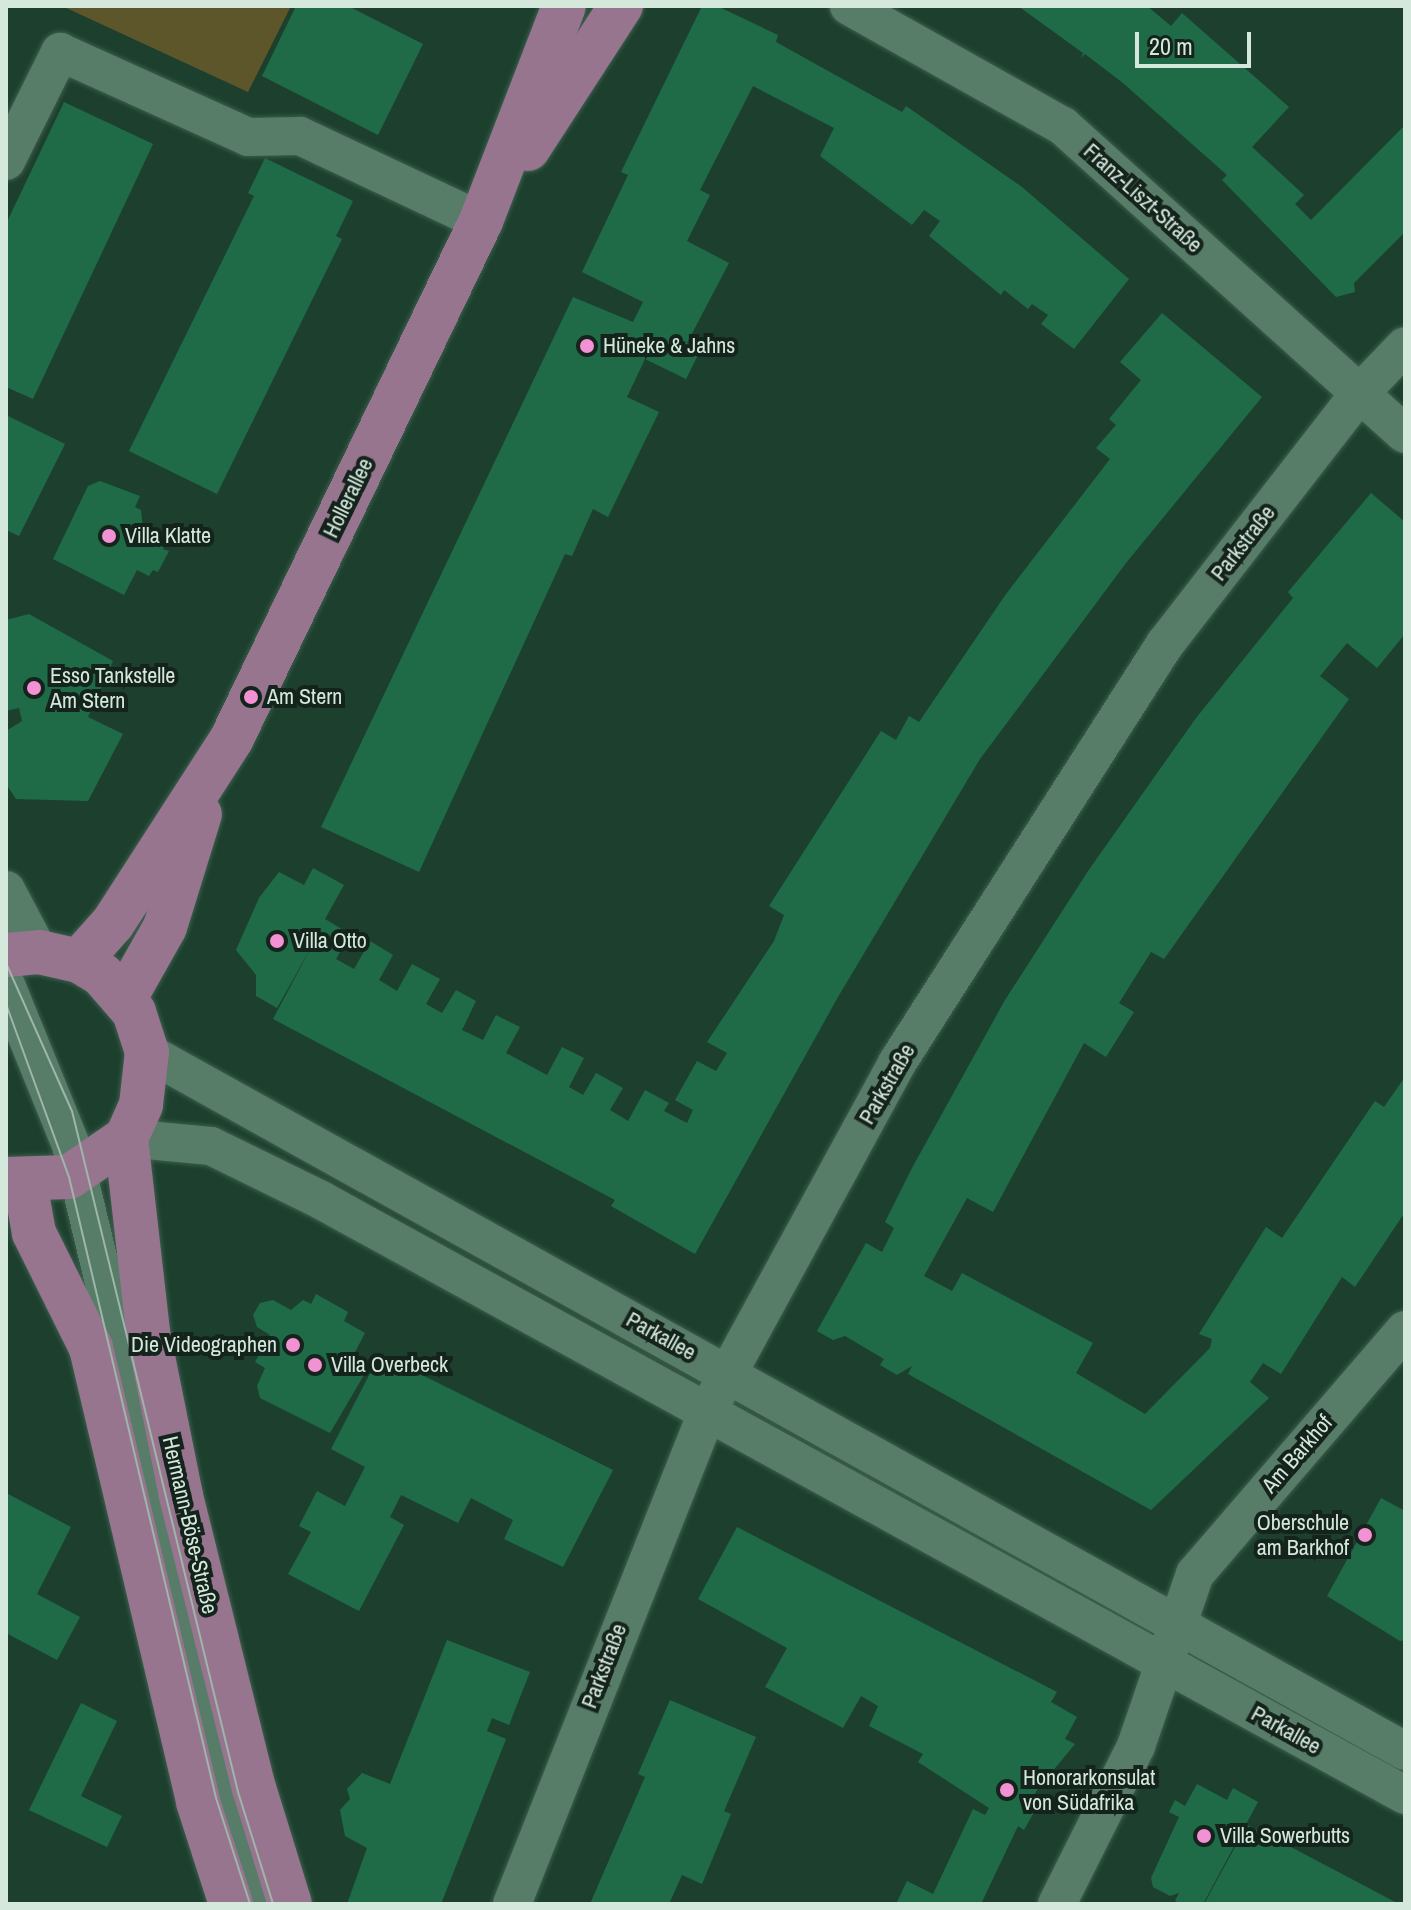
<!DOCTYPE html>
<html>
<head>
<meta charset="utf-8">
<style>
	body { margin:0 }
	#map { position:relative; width:1411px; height:1910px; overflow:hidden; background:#1d402e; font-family:"Archivo Narrow",sans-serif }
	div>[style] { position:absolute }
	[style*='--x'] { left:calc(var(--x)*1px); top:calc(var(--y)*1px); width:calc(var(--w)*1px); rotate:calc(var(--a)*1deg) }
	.green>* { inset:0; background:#5d562b }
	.building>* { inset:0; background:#1f6b48 }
	.roads { filter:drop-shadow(0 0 2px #3d5d4d) drop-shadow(0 0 2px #3d5d4d) }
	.minor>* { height:38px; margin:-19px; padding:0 19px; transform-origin:19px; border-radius:19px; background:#577c67 }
	.major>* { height:44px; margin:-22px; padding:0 22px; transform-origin:22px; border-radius:22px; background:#97758f }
	.tram>* { height:2px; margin:-1px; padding:0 1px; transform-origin:1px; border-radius:1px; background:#9eb6a9 }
	.dots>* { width:22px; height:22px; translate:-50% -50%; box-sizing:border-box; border:4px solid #14231b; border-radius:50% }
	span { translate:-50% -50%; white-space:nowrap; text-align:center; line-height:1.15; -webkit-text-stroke:8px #14231b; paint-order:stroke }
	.street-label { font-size:22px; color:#d4e8dc }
	.poi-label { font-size:22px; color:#d4e8dc }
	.left { translate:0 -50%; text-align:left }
	.right { translate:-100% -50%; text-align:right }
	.frame { position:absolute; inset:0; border:8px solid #d4e8dc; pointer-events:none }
	.scale { position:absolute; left:1135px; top:32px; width:116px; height:36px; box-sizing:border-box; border:4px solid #d4e8dc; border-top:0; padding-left:10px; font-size:24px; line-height:28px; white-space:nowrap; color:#d4e8dc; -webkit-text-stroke:6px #14231b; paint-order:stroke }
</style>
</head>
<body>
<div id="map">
	<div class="green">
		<i style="clip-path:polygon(62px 6px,291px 6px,248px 92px)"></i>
	</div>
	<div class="building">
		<i style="clip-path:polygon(296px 6px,348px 6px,423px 44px,378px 135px,262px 76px)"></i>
		<i style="clip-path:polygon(702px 6px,717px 6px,778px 35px,776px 42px,902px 112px,906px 106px,1022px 187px,1129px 279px,1074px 349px,1041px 324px,1048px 315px,1032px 304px,1028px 309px,1004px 290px,1001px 295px,929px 236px,940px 221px,924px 210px,912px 225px,820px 156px,834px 128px,753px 86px,700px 190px,710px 195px,687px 241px,729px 263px,687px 343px,700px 351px,686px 379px,645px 359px,627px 397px,659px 412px,608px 517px,593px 509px,572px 556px,565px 554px,419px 872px,321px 827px,573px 297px,633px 322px,643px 302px,582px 272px,628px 175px,621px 172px)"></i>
		<i style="clip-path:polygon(1018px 6px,1147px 6px,1171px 26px,1182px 13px,1289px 107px,1252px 147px,1304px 195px,1295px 204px,1311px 220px,1405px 125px,1405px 232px,1354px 283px,1355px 292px,1336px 297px,1222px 180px,1227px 175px,1123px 83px,1085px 54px,1081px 58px,1083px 53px)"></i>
		<i style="clip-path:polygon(64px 102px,153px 144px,33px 399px,6px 387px,6px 224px)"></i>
		<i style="clip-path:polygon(265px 158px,353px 201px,336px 236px,342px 239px,217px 494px,129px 451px,254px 196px,248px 193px)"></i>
		<i style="clip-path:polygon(1162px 313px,1262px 397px,1126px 563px,980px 759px,838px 997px,695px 1254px,611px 1206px,615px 1200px,273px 1019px,313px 944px,277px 1008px,256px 996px,256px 975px,236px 950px,259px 898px,279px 872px,304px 885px,313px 868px,344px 885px,325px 919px,350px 934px,336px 959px,354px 969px,370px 941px,393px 955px,379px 980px,397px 991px,412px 964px,440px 979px,426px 1004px,442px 1013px,456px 990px,476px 1001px,462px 1030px,483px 1040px,496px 1015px,520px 1027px,506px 1053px,547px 1075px,562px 1047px,584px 1058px,569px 1087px,583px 1095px,596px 1073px,623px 1088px,610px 1110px,628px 1121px,645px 1090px,669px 1103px,664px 1111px,687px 1123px,693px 1110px,675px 1100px,697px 1061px,716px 1071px,727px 1053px,707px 1042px,774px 941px,784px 915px,769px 906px,881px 731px,896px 740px,909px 716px,919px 722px,1006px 594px,1110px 459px,1096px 448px,1116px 425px,1109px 419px,1141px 380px,1120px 362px)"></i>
		<i style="clip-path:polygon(6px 415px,65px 444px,19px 536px,6px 530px)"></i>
		<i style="clip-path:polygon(100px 481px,140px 496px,135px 507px,141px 510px,143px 529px,167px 542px,163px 549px,169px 551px,158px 572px,153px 570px,149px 576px,137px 570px,124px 595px,53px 559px,88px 486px)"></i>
		<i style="clip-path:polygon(1371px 493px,1405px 522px,1405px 634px,1377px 668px,1347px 643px,1320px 676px,1349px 699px,1164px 959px,1151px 952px,1119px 1003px,1134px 1012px,1106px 1057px,1084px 1043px,993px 1212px,967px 1198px,924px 1276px,952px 1291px,962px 1273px,1093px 1343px,1076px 1373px,1145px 1414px,1210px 1348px,1212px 1339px,1199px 1334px,1266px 1227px,1282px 1238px,1375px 1101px,1384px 1107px,1405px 1077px,1405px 1212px,1355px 1287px,1342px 1277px,1281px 1374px,1263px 1363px,1250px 1382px,1269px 1398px,1151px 1510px,908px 1374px,912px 1366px,897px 1375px,880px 1365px,884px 1359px,845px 1336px,833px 1340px,817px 1331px,866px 1243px,882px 1252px,894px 1228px,885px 1222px,912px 1168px,1005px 1000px,1088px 871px,1196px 718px,1293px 598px,1288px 592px)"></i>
		<i style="clip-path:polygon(29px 614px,113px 661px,88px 717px,123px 734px,88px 801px,16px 799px,6px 784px,6px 731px,22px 721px,19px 708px,6px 711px,6px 620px)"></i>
		<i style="clip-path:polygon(316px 1294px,348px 1312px,344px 1321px,365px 1333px,354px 1354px,371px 1363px,330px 1433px,260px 1398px,257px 1386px,265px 1368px,255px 1362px,270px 1335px,257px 1327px,253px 1315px,260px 1303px,273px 1300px,291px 1310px,303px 1300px,311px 1304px)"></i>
		<i style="clip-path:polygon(380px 1354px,613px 1470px,563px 1567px,504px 1539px,513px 1520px,471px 1498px,458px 1523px,401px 1495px,390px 1517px,404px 1525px,359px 1611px,288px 1574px,311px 1532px,299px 1526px,317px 1491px,345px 1506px,365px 1467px,331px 1449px)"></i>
		<i style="clip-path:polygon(8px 1494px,71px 1527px,37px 1594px,80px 1617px,57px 1660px,6px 1633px)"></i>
		<i style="clip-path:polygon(1381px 1498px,1405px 1511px,1405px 1640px,1400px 1641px,1327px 1596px)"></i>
		<i style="clip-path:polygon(737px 1527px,1057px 1692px,1051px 1702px,1077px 1717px,1065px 1739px,1075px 1744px,1037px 1790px,1026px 1810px,1033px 1814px,1024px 1830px,1018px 1826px,981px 1904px,896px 1904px,907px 1881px,933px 1894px,973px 1809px,985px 1815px,989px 1808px,918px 1762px,923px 1754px,869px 1726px,878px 1706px,861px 1696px,843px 1728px,765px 1687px,787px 1648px,698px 1599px)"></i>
		<i style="clip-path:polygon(447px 1640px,530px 1672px,509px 1725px,492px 1718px,487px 1731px,506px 1739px,441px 1904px,347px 1904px,367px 1848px,345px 1836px,340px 1810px,350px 1799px,347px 1789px,362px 1773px,390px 1784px)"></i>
		<i style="clip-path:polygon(670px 1700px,756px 1737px,724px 1811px,731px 1814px,702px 1884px,682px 1875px,669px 1904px,590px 1904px,645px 1777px,638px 1774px)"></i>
		<i style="clip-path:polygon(81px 1703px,117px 1721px,81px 1796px,122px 1816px,107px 1847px,29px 1810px)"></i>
		<i style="clip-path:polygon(1197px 1784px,1227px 1800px,1233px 1788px,1258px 1802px,1203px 1904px,1181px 1904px,1175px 1901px,1179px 1893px,1170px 1896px,1153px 1887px,1151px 1878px,1179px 1817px,1169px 1812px,1175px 1800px,1185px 1806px)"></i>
		<i style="clip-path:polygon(1247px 1825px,1289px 1846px,1399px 1904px,1204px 1904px)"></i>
	</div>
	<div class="roads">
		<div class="minor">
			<i style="--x:849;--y:6;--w:245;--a:29.3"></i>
			<i style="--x:1063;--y:126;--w:460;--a:42"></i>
			<i style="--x:6;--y:161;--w:122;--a:-63.6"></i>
			<i style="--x:60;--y:52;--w:206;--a:24.3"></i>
			<i style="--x:248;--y:137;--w:52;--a:-1.1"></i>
			<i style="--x:300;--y:136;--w:200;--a:25.2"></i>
			<i style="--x:6;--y:890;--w:70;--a:62"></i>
			<i style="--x:6;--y:985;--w:173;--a:67.9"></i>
			<i style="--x:71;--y:1145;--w:668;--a:76.5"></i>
			<i style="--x:227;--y:1795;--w:114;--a:72.7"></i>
			<i style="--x:147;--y:1052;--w:1439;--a:29.06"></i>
			<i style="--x:126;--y:1138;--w:85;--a:5.4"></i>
			<i style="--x:211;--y:1146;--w:123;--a:26.1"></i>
			<i style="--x:321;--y:1200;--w:1237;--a:28.76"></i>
			<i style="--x:512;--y:1904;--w:531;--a:-68.36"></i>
			<i style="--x:708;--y:1410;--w:395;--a:-61.4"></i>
			<i style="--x:897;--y:1063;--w:497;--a:-57.4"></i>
			<i style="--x:1165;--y:644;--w:316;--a:-52.2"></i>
			<i style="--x:1359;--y:394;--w:66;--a:-46.2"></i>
			<i style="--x:1057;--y:1904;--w:177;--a:-63.4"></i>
			<i style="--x:1136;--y:1746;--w:182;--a:-71.1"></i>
			<i style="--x:1195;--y:1574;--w:322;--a:-49.3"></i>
		</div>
		<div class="major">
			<i style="--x:528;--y:149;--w:171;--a:-57"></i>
			<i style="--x:6;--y:955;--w:33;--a:-5"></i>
			<i style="--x:39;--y:952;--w:41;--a:12.7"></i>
			<i style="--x:79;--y:961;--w:27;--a:31"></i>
			<i style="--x:102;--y:975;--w:49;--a:49.1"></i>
			<i style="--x:134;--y:1012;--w:42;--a:72"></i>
			<i style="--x:147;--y:1052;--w:53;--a:96.5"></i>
			<i style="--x:141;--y:1105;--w:36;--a:114"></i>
			<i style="--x:126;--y:1138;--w:69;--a:145.6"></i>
			<i style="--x:69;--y:1177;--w:63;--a:178.2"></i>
			<i style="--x:79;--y:961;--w:51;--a:-48.2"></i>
			<i style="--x:113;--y:923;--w:220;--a:-57.2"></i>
			<i style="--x:232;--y:738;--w:574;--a:-64.28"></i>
			<i style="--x:481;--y:221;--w:230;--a:-68.9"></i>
			<i style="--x:125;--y:998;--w:81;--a:-60.6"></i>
			<i style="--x:165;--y:927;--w:118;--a:-72.8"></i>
			<i style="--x:126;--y:1138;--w:195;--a:83.5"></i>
			<i style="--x:148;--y:1332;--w:167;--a:78.6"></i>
			<i style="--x:181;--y:1496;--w:301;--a:76"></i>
			<i style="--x:254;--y:1788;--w:121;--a:72.8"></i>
			<i style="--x:25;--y:1183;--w:51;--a:79.8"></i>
			<i style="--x:34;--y:1233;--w:128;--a:63.6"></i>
			<i style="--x:91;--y:1348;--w:466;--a:76.7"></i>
			<i style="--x:198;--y:1802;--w:107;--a:72.1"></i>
		</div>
	</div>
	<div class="tram">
		<i style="--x:6;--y:963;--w:162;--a:66"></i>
		<i style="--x:72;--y:1111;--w:701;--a:76.3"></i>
		<i style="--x:238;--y:1792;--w:117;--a:72.6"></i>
		<i style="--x:6;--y:1004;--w:184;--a:70"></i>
		<i style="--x:69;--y:1177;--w:638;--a:76.68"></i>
		<i style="--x:216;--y:1798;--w:111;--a:72.2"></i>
	</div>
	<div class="dots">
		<i style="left:587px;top:346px;background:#f391d5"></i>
		<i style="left:109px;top:536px;background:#f391d5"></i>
		<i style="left:34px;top:688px;background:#f391d5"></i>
		<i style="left:251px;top:697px;background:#f391d5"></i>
		<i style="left:277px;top:941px;background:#f391d5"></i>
		<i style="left:293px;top:1345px;background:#f391d5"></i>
		<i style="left:315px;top:1365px;background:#f391d5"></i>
		<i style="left:1365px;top:1535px;background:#f391d5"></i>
		<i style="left:1007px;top:1790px;background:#f391d5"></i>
		<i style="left:1204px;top:1836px;background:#f391d5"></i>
	</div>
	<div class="street-label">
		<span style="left:1143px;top:198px;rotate:42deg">Franz-Liszt-Straße</span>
		<span style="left:348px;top:498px;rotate:-64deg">Hollerallee</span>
		<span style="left:1243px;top:543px;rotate:-52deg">Parkstraße</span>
		<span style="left:887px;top:1084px;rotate:-60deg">Parkstraße</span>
		<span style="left:661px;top:1336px;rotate:29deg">Parkallee</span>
		<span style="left:1297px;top:1454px;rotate:-49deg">Am Barkhof</span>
		<span style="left:190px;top:1525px;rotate:77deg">Hermann-Böse-Straße</span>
		<span style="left:604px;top:1666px;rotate:-69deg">Parkstraße</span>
		<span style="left:1286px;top:1730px;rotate:29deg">Parkallee</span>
	</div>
	<div class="poi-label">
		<span class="left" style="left:603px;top:346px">Hüneke &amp; Jahns</span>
		<span class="left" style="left:125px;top:536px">Villa Klatte</span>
		<span class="left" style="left:50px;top:688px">Esso Tankstelle<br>Am Stern</span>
		<span class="left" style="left:267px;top:697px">Am Stern</span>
		<span class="left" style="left:293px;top:941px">Villa Otto</span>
		<span class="right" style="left:277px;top:1345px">Die Videographen</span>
		<span class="left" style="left:331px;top:1365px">Villa Overbeck</span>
		<span class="right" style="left:1349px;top:1535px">Oberschule<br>am Barkhof</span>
		<span class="left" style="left:1023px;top:1790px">Honorarkonsulat<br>von Südafrika</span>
		<span class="left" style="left:1220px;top:1836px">Villa Sowerbutts</span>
	</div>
	<div class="frame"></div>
	<div class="scale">20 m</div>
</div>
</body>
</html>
